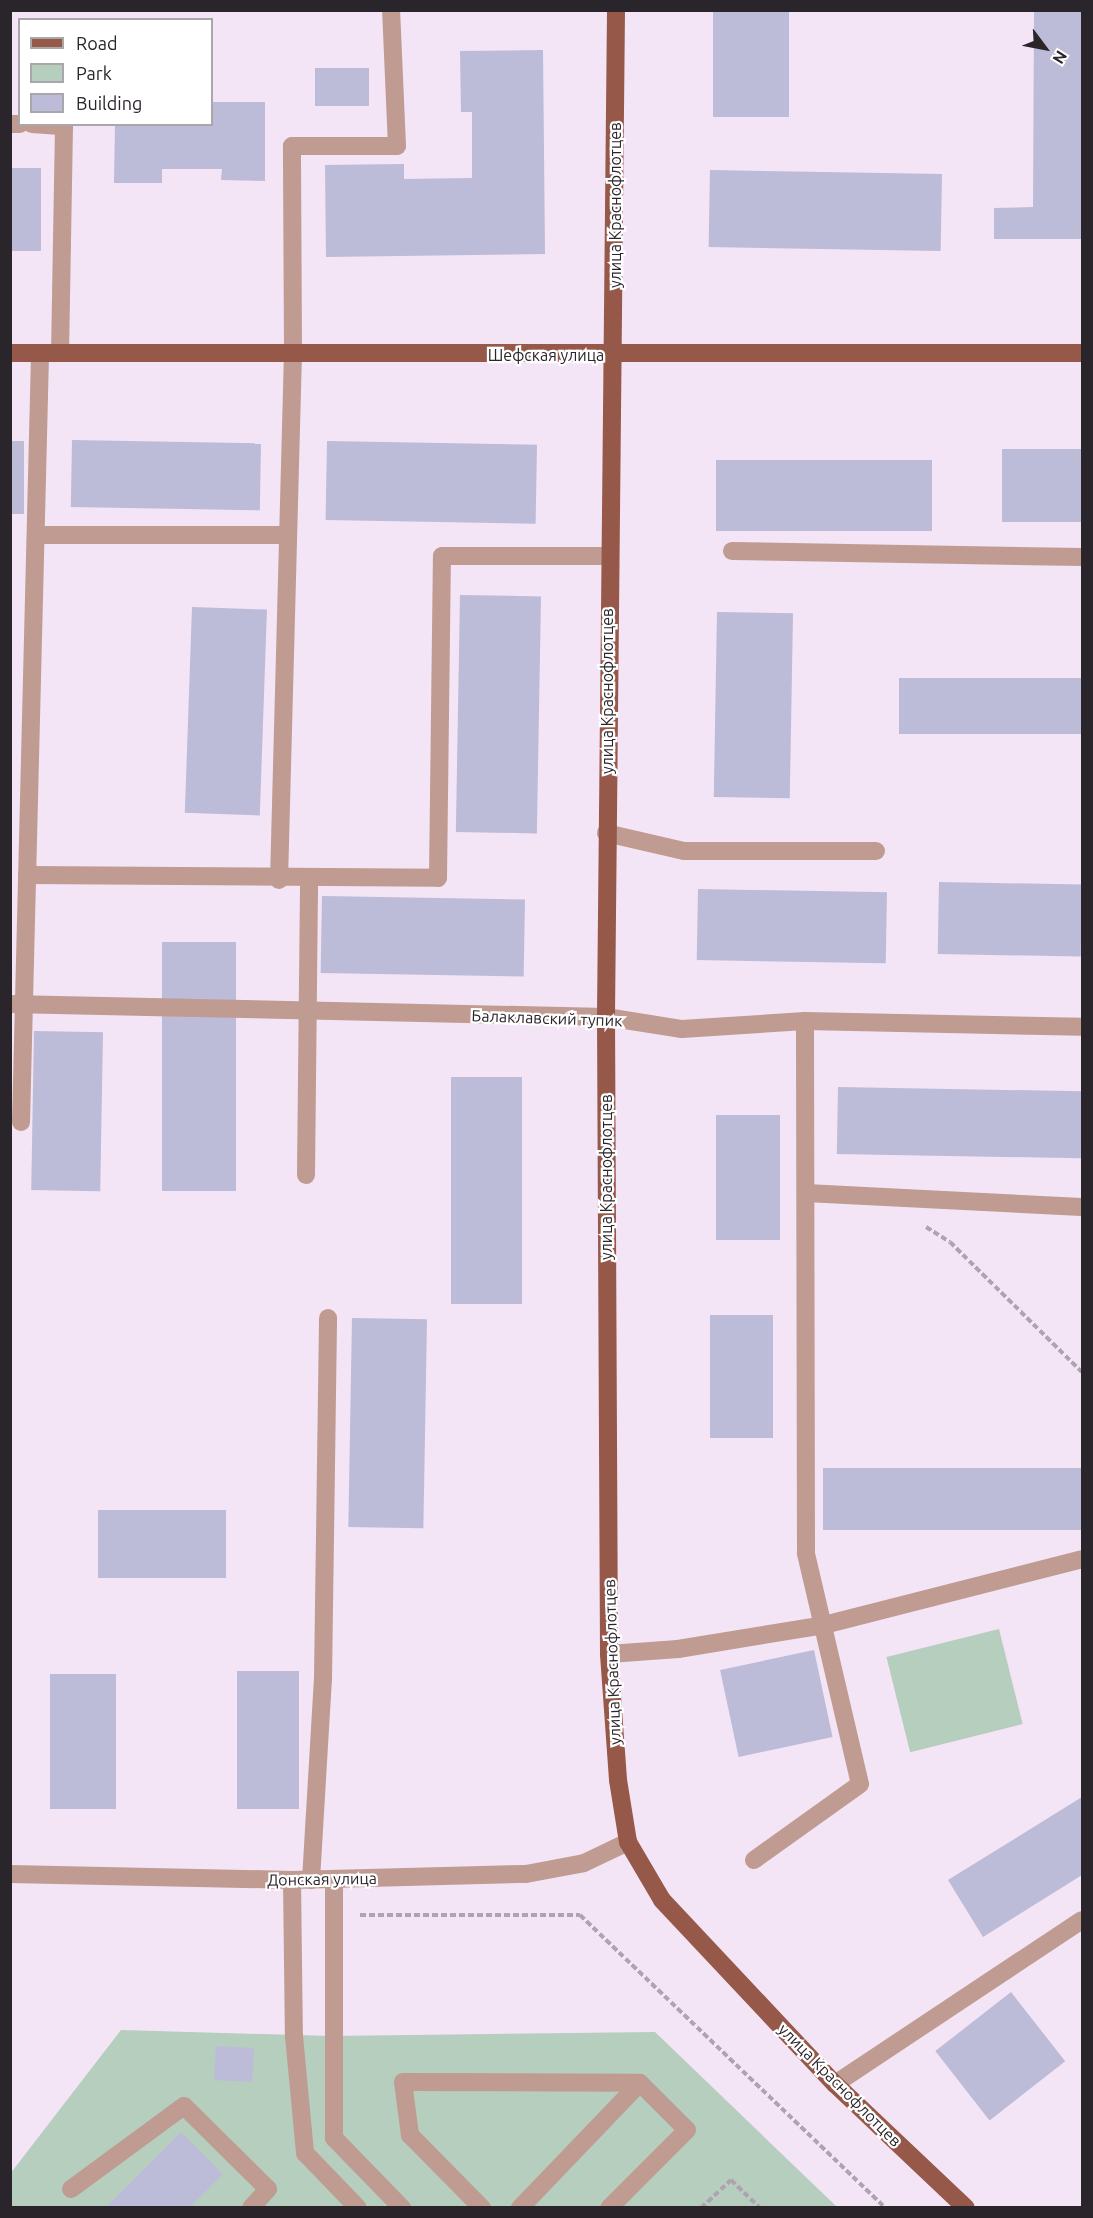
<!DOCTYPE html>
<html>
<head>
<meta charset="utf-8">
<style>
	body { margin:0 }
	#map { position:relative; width:1093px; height:2218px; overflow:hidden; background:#f3e4f6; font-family:Ubuntu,sans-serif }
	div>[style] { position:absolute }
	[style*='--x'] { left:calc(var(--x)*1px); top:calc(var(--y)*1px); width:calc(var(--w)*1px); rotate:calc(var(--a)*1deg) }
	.green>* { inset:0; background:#b5cebd; transform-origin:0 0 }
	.building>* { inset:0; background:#bcbbd8; transform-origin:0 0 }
	.path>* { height:4px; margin-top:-2px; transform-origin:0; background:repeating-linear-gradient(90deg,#afa3b1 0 6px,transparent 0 9px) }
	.minor>* { height:18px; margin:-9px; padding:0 9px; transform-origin:9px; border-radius:9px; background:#bf9b91 }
	.major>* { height:18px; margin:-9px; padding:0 9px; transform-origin:9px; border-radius:9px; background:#965848 }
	span { translate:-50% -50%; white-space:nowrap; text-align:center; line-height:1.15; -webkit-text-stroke:4.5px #fff; paint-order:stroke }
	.street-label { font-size:16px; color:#2a242b }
	.frame { position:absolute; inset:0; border:12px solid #2a242b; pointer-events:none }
	.legend { position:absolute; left:18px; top:18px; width:195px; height:108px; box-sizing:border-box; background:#fff; border:2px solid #aaa7aa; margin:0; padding:8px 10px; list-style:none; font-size:18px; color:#2a242b }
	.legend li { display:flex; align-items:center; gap:12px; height:30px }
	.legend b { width:30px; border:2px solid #aaa7aa }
	.north { position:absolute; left:1015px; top:18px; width:60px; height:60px; -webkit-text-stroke:4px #fff; paint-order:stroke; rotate:122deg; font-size:16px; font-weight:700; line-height:24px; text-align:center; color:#2a242b }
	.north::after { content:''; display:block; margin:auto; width:21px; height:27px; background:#2a242b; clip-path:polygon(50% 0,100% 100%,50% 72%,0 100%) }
</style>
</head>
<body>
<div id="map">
	<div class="green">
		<i style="left:999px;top:1629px;width:98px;height:116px;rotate:76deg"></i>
		<i style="clip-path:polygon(121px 2030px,330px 2036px,655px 2032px,837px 2207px,11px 2208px,10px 2174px)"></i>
	</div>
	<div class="building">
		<i style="left:713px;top:10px;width:76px;height:107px"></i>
		<i style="clip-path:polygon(1034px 10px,1082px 10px,1082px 239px,994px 239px,994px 208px,1033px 207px)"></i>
		<i style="clip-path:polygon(543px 50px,545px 254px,326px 257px,325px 165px,404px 164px,404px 179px,472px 178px,472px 112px,461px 112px,460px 51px)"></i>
		<i style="left:315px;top:68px;width:54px;height:38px"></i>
		<i style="clip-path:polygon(212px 102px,265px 102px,265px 181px,221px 180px,222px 169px,162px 169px,162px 183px,114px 183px,115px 124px,212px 124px)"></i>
		<i style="left:10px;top:168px;width:31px;height:83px"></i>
		<i style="left:710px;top:170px;width:232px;height:77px;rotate:1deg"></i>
		<i style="left:72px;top:440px;width:189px;height:67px;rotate:1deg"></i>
		<i style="left:10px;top:441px;width:14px;height:73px"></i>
		<i style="left:327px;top:441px;width:210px;height:79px;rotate:1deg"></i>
		<i style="left:1002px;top:449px;width:80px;height:73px"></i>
		<i style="left:716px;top:460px;width:216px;height:71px"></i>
		<i style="left:460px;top:595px;width:81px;height:237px;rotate:1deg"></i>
		<i style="left:192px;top:607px;width:75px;height:206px;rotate:2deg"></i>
		<i style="left:717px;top:612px;width:76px;height:185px;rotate:1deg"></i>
		<i style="left:899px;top:678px;width:183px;height:56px"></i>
		<i style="left:939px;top:882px;width:143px;height:72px;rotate:1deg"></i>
		<i style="left:698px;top:889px;width:189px;height:71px;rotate:1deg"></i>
		<i style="left:322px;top:896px;width:203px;height:77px;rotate:1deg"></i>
		<i style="left:162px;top:942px;width:74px;height:249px"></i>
		<i style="left:34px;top:1031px;width:69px;height:159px;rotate:1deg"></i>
		<i style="left:451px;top:1077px;width:71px;height:227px"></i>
		<i style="left:838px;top:1087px;width:244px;height:67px;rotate:1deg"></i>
		<i style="left:780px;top:1115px;width:125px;height:64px;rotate:90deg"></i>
		<i style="left:773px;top:1315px;width:123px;height:63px;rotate:90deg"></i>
		<i style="left:352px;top:1318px;width:75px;height:209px;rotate:1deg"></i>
		<i style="left:1082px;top:1468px;width:62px;height:259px;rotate:90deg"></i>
		<i style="left:98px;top:1510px;width:128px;height:68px"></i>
		<i style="left:814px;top:1650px;width:89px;height:96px;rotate:78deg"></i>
		<i style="left:237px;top:1671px;width:62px;height:138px"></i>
		<i style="left:50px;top:1674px;width:66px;height:135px"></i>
		<i style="clip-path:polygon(1082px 1797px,1082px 1875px,983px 1937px,948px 1880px)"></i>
		<i style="left:1011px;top:1992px;width:88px;height:96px;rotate:52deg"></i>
		<i style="left:216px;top:2046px;width:38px;height:34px;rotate:3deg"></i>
		<i style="clip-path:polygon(181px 2132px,223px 2174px,189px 2208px,105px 2208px)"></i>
	</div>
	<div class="path">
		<i style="--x:926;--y:1227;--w:28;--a:32"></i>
		<i style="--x:950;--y:1242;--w:185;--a:44.6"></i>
		<i style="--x:360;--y:1915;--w:220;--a:0"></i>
		<i style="--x:580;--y:1915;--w:424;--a:43.8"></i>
		<i style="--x:701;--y:2208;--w:41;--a:-43"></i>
		<i style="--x:731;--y:2180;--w:40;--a:44"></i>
	</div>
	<div class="minor">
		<i style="--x:10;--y:124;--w:10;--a:0"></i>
		<i style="--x:32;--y:124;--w:32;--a:4"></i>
		<i style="--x:64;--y:126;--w:227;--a:91"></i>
		<i style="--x:36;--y:535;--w:252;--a:0"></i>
		<i style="--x:732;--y:551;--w:350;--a:1"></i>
		<i style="--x:606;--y:833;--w:80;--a:13"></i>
		<i style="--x:684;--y:851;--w:192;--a:0"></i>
		<i style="--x:27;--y:875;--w:411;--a:0.4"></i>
		<i style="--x:438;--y:878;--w:322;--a:-89.3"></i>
		<i style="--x:442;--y:556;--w:166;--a:0"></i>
		<i style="--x:279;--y:880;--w:529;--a:-88.48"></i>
		<i style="--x:293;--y:351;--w:205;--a:-90.3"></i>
		<i style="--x:292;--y:146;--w:105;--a:0"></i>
		<i style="--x:397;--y:146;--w:136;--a:-92.5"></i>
		<i style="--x:10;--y:1004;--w:596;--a:1.25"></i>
		<i style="--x:606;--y:1017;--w:77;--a:9"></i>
		<i style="--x:682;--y:1029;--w:123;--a:-3.7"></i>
		<i style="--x:805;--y:1021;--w:277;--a:1.2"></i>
		<i style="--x:21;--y:1122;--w:768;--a:-88.58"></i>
		<i style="--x:306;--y:1175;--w:296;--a:-89.4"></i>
		<i style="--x:806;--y:1193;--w:276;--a:2.9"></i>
		<i style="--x:609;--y:1654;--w:69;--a:-4.1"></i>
		<i style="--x:678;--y:1649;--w:148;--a:-9.3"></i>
		<i style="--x:824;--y:1625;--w:266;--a:-14.3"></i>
		<i style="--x:754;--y:1860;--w:130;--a:-35.6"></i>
		<i style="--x:860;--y:1784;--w:237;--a:-103.2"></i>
		<i style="--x:806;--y:1553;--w:532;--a:-90.11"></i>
		<i style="--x:10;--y:1874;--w:282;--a:1.2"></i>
		<i style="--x:292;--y:1880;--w:234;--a:-1.5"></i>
		<i style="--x:526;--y:1874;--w:59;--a:-10.7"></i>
		<i style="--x:584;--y:1863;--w:49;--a:-25.5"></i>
		<i style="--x:334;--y:1879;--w:259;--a:90"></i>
		<i style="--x:334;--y:2138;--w:98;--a:45.8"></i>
		<i style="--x:292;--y:1880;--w:156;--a:89.3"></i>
		<i style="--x:294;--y:2036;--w:118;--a:84.6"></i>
		<i style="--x:305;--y:2153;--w:76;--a:46.1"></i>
		<i style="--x:311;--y:1880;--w:201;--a:-86.6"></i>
		<i style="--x:323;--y:1679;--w:361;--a:-89.2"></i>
		<i style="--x:835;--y:2084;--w:296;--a:-33.6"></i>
		<i style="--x:71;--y:2189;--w:140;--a:-36.3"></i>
		<i style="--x:184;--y:2106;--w:118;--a:44.7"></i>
		<i style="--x:268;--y:2189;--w:25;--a:132"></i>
		<i style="--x:482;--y:2208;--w:103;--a:-134.6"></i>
		<i style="--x:410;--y:2135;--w:53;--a:-97.5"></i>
		<i style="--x:403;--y:2082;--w:237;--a:0.2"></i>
		<i style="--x:640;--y:2083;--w:66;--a:45"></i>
		<i style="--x:687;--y:2130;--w:110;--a:135"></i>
		<i style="--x:520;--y:2208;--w:173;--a:-46.2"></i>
	</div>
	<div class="major">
		<i style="--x:616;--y:10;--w:1007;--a:90.57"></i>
		<i style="--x:606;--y:1017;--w:637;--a:89.73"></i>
		<i style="--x:609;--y:1654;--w:126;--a:85.9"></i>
		<i style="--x:618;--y:1780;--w:63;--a:80.8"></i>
		<i style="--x:628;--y:1842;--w:67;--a:59.6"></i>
		<i style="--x:662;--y:1900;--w:253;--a:46.8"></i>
		<i style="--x:835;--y:2084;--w:180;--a:43.4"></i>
		<i style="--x:10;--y:353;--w:1072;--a:0"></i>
	</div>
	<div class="street-label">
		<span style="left:615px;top:205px;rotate:-90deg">улица Краснофлотцев</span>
		<span style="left:546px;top:355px">Шефская улица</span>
		<span style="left:607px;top:691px;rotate:-90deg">улица Краснофлотцев</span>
		<span style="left:547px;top:1018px;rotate:2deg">Балаклавский тупик</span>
		<span style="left:606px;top:1177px;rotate:-90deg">улица Краснофлотцев</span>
		<span style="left:612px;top:1662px;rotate:-92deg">улица Краснофлотцев</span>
		<span style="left:322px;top:1879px;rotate:-1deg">Донская улица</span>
		<span style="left:840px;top:2085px;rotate:45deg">улица Краснофлотцев</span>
	</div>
	<div class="frame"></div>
	<ul class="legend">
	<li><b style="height:8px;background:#965848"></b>Road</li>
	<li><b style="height:16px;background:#b5cebd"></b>Park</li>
	<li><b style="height:16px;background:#bcbbd8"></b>Building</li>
	</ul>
	<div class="north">N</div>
</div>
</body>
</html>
